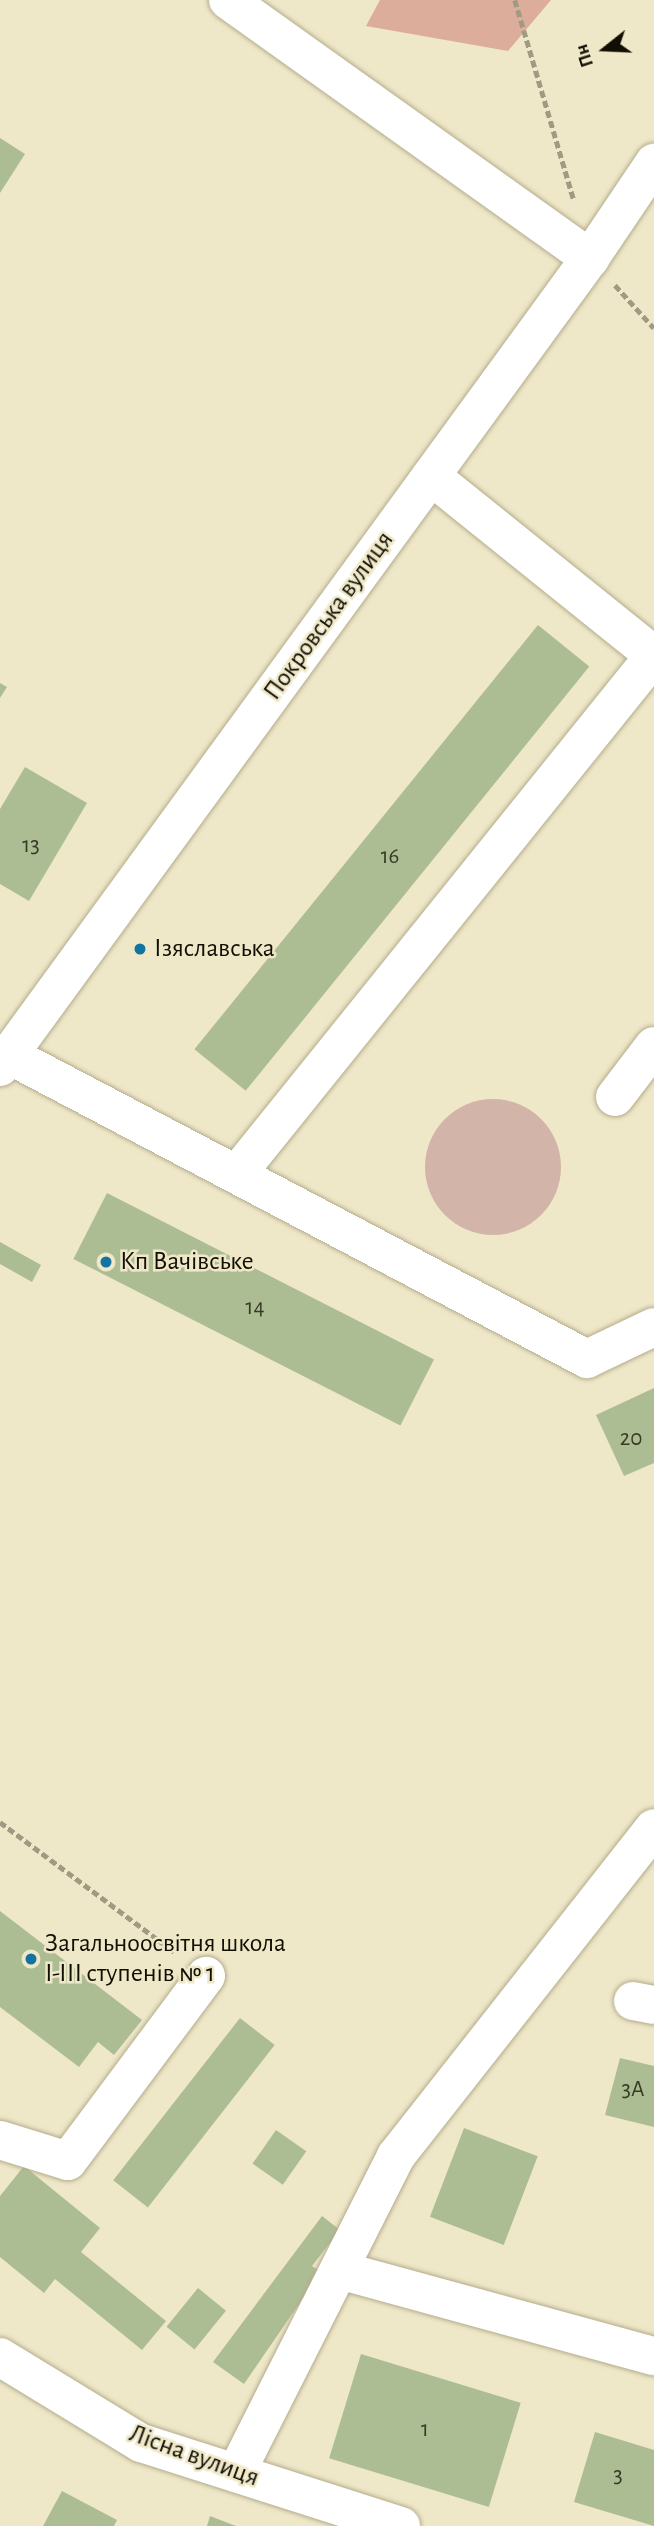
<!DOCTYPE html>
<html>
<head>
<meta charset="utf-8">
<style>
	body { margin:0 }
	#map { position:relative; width:654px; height:2526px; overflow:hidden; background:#efe8c8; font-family:"Alegreya Sans",sans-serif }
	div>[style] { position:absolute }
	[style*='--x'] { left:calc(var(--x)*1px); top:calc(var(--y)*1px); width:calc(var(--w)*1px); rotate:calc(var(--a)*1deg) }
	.green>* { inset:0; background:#d2b4a9 }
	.round { border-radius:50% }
	.forest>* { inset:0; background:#dcad9b }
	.building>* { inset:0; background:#adbd93; transform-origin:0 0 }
	.path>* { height:4.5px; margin-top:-2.25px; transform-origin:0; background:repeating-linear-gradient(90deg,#9f9a82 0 7px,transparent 0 10.5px) }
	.roads { filter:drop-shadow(0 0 2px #b3ac8d) drop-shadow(0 0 2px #b3ac8d) }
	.minor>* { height:38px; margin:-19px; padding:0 19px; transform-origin:19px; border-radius:19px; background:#fff }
	.major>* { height:38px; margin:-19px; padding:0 19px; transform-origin:19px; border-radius:19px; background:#fff }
	.dots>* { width:19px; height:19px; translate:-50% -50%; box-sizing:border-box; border:4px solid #efe8c8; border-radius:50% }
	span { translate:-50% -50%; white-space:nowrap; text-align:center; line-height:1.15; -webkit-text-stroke:5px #efe8c8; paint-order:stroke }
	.number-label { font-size:23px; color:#383a28 }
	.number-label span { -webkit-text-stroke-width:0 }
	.street-label { font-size:26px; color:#110e04 }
	.poi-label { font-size:26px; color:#110e04 }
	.left { translate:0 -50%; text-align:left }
	.north { position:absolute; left:570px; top:14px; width:70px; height:70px; -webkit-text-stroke:5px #efe8c8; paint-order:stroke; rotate:252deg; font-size:19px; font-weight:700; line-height:28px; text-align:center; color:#110e04 }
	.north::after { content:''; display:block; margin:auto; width:24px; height:32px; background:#110e04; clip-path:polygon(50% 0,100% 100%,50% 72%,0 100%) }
</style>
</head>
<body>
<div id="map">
	<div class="green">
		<i class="round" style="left:425px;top:1099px;width:136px;height:136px"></i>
	</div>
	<div class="forest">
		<i style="clip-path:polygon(380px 0,551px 0,508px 51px,366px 26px)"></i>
	</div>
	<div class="building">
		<i style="clip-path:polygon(0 138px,25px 154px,0 193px)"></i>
		<i style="left:538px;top:625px;width:66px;height:546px;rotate:39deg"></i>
		<i style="clip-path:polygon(0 683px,7px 687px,0 698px)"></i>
		<i style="clip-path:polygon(25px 767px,87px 803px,29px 901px,0 884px,0 809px)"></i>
		<i style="left:107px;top:1193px;width:367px;height:74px;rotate:27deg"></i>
		<i style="clip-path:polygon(0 1242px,41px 1265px,32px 1282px,0 1264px)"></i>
		<i style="clip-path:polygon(654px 1388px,654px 1463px,624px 1476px,596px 1415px)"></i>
		<i style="clip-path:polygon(0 1911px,142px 2020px,114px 2055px,98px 2042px,79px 2067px,0 2007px)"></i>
		<i style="left:240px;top:2018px;width:44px;height:206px;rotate:38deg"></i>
		<i style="clip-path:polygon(620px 2058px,654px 2066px,654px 2127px,605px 2115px)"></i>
		<i style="left:464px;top:2128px;width:79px;height:95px;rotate:21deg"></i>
		<i style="left:276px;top:2130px;width:37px;height:41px;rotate:35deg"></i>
		<i style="clip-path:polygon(24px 2166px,100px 2228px,81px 2252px,166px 2321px,142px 2350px,55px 2279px,44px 2293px,0 2257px,0 2196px)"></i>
		<i style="clip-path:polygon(322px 2216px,340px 2230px,312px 2266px,321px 2272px,244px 2384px,213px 2362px)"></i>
		<i style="left:198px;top:2288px;width:36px;height:50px;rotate:39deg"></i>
		<i style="left:361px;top:2354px;width:167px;height:109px;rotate:17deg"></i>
		<i style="clip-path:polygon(595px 2432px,654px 2450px,654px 2526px,574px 2502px)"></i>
		<i style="clip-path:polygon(62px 2491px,117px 2520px,114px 2526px,43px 2526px)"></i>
		<i style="clip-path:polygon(210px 2516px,236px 2526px,207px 2526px)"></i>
	</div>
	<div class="path">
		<i style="--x:515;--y:0;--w:209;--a:73.6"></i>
		<i style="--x:615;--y:285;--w:58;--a:47.8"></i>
		<i style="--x:0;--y:1822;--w:219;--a:36.7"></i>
	</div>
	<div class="roads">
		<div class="minor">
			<i style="--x:228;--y:0;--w:445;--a:35.5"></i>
			<i style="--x:431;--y:476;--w:286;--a:38.8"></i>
			<i style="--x:9;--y:1055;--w:653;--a:27.74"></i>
			<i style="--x:587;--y:1359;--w:74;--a:-25.5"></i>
			<i style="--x:615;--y:1097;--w:64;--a:-52.6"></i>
			<i style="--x:237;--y:1174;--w:665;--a:-51.17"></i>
			<i style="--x:633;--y:2001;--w:21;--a:11"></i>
			<i style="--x:0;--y:2140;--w:71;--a:17.2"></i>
			<i style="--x:68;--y:2161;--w:231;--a:-53.3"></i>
			<i style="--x:339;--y:2270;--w:327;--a:15.3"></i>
			<i style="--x:236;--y:2473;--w:355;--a:-63.2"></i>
			<i style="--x:396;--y:2156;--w:417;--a:-51.8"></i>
		</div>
		<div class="major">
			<i style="--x:0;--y:1067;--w:1001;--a:-53.9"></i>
			<i style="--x:590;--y:258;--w:115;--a:-56"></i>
			<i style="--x:0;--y:2357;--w:165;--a:31.4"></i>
			<i style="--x:141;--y:2443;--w:273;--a:17.7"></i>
		</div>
	</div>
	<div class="dots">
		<i style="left:140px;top:949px;background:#1374a1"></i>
		<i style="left:106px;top:1262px;background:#1374a1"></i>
		<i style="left:31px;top:1959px;background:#1374a1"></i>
	</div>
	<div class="number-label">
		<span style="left:31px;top:846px">13</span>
		<span style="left:390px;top:857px">16</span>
		<span style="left:255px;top:1308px">14</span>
		<span style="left:631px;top:1439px">20</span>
		<span style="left:633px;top:2090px">3А</span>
		<span style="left:425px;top:2430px">1</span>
		<span style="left:618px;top:2476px">3</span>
	</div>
	<div class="street-label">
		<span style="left:329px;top:616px;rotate:-54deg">Покровська вулиця</span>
		<span style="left:194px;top:2456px;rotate:20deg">Лісна вулиця</span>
	</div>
	<div class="poi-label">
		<span class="left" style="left:154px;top:949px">Ізяславська</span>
		<span class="left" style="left:120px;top:1262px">Кп Вачівське</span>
		<span class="left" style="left:45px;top:1959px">Загальноосвітня школа<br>І-ІІІ ступенів № 1</span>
	</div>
	<div class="north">Пн</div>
</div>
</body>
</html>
